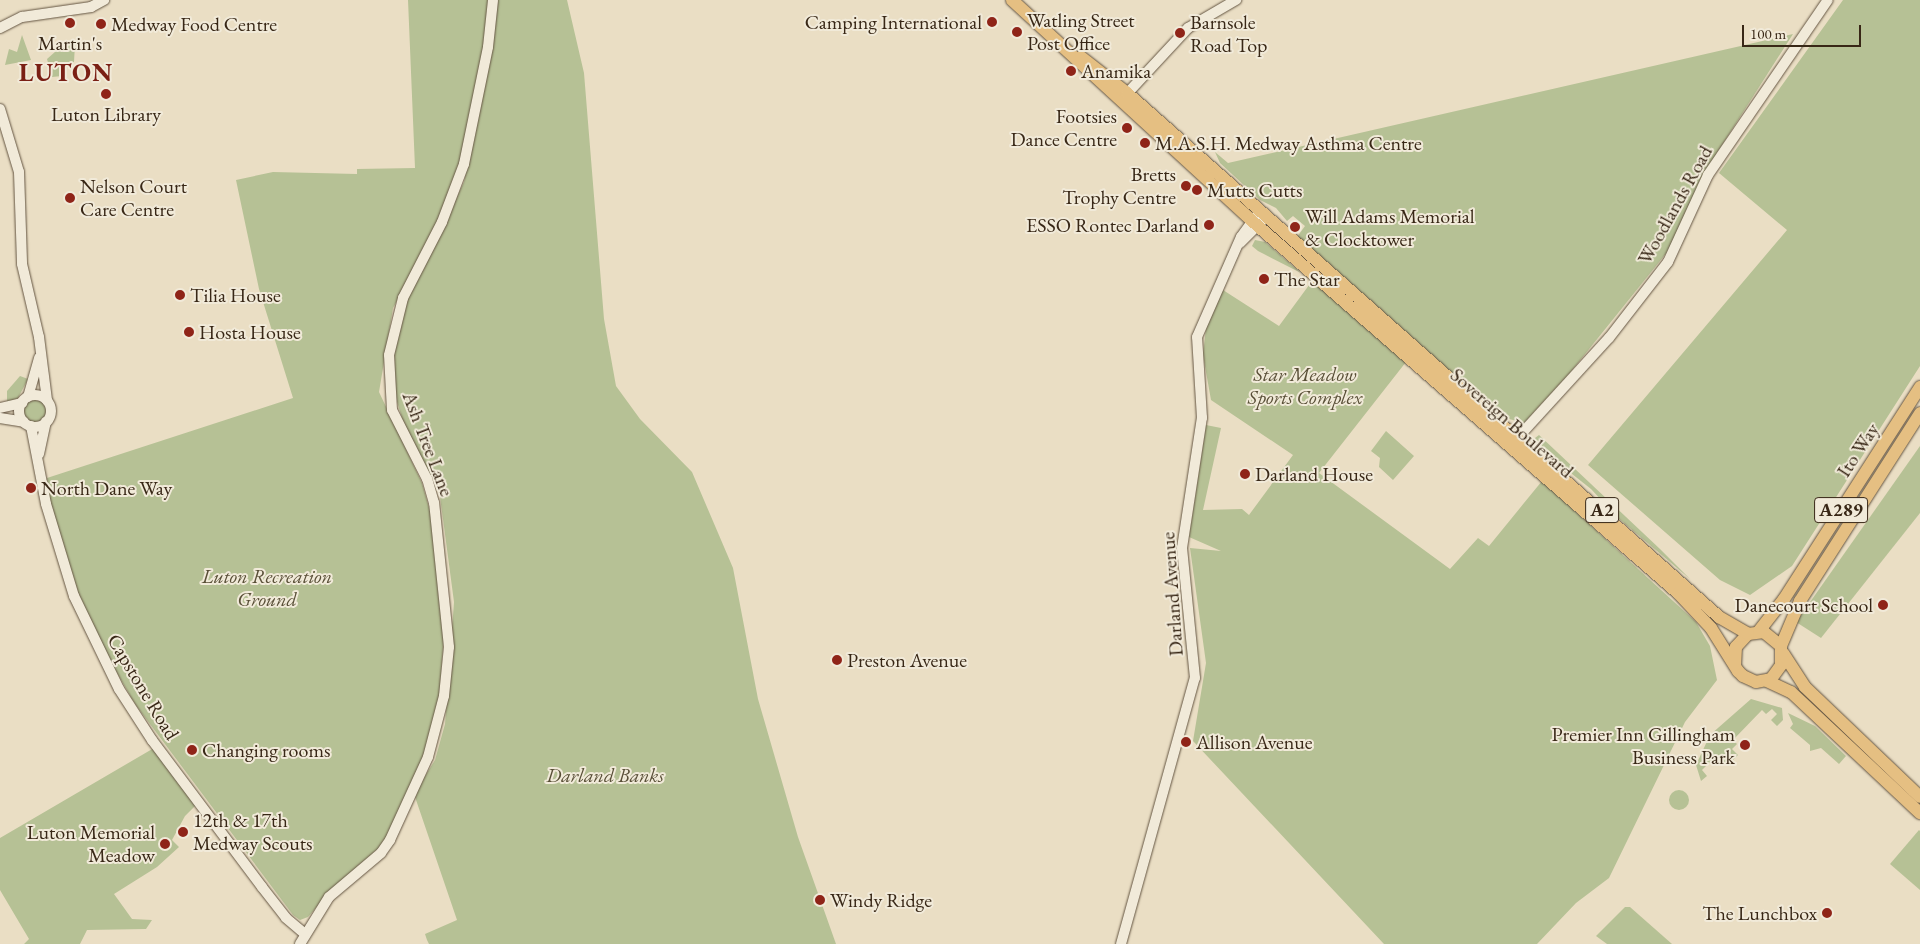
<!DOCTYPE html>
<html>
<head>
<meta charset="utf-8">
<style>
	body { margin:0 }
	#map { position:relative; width:1920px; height:944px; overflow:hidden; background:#eadec4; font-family:"EB Garamond",serif }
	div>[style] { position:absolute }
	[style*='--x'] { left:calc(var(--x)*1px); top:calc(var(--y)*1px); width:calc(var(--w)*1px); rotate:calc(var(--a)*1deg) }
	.green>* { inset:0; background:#b6c195 }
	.round { border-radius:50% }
	.roads { filter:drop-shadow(0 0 1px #645542) drop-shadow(0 0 1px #645542) }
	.tertiary>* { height:10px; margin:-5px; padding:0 5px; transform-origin:5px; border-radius:5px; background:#f1ead9 }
	.tertiary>.ring { margin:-5px; padding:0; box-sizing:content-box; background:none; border:10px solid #f1ead9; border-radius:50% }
	.primary>* { height:12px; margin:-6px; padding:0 6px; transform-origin:6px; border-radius:6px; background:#e5bf82 }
	.dots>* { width:14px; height:14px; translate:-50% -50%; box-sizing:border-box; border:2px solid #f1ead9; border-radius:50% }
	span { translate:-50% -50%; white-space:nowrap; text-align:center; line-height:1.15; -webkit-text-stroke:4px #f1ead9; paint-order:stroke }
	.shield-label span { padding:1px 4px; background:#f1ead9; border:1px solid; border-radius:4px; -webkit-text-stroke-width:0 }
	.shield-label { font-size:19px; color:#382716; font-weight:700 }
	.poi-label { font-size:20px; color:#382716 }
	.left { translate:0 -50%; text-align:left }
	.right { translate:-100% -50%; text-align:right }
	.street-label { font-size:20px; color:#382716 }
	.park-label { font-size:20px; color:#584e36; font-style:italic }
	.district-label { font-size:25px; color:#7a1f14; font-weight:700; letter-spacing:1px }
	.scale { position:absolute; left:1742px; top:25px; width:119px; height:22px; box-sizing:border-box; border:2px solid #382716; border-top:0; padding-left:6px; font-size:15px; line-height:18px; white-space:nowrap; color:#382716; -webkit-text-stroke:4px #f1ead9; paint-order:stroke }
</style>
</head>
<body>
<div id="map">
	<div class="green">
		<i style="clip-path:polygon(408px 0,490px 0,476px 120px,498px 0,567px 0,584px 73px,604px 319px,616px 386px,640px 419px,692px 472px,733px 568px,758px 699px,798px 837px,836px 944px,429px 944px,427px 940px,425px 934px,457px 920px,414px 794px,435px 760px,445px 724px,454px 602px,439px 489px,409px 441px,395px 395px,394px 350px,406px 303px,464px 182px,475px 122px,447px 209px,393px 308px,379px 392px,422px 483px,434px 525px,444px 635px,439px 702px,427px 752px,383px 844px,333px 888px,308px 917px,300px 920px,293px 915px,135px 704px,102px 647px,75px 589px,53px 521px,47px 478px,293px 398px,259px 289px,236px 180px,273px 172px,357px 174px,357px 169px,415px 168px)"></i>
		<i style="clip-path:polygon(1843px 0,1920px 0,1920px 366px,1792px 566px,1750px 595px,1720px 580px,1588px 465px,1787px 230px,1719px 173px)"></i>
		<i style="clip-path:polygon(1793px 34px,1701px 178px,1668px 251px,1569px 374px,1524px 423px,1502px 417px,1297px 237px,1305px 226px,1293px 216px,1287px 221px,1276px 208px,1260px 200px,1220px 163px,1215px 152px,1228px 163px)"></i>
		<i style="clip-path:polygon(22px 35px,31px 60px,5px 65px,9px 49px,17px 52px)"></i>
		<i style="clip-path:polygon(64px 44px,75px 44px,74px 62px,60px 66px,62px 76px,52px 77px,47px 59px)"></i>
		<i style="clip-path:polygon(1255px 240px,1265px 242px,1301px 273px,1258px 251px,1252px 246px)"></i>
		<i style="clip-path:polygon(1312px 281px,1406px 362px,1319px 473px,1450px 569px,1478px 538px,1489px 546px,1542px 481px,1696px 622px,1710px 646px,1717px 680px,1685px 722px,1609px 878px,1576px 903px,1537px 944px,1384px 944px,1193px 741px,1206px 663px,1190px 548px,1221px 551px,1189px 537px,1206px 425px,1221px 428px,1203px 510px,1242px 509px,1249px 515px,1293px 455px,1211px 400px,1203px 355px,1206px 328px,1223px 290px,1279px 326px)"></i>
		<i style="clip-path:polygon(20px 376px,28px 379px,18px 398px,7px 403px,7px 391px)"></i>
		<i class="round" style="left:24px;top:400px;width:22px;height:22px"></i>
		<i style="clip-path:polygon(1386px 431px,1414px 456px,1393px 480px,1379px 467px,1380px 458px,1371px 451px)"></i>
		<i style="clip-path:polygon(1539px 435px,1660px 549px,1690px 579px,1617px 517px,1591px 489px,1538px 447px,1535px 438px)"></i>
		<i style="clip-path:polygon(1920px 446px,1920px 513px,1821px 638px,1796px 622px)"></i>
		<i style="clip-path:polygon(1751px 699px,1782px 708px,1783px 720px,1777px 726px,1771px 720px,1777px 714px,1772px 709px,1766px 714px,1762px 710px,1733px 740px,1737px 744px,1732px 749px,1738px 755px,1727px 766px,1716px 756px,1702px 770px,1707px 776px,1701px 781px,1696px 765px,1710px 735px)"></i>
		<i style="clip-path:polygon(1788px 713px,1815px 726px,1846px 756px,1839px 764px,1821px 748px,1810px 751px,1810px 745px,1790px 728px,1793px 724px)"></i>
		<i style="clip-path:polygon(154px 748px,198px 803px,185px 816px,172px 840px,179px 847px,157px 867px,114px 894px,132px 919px,152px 920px,146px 929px,87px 930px,80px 944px,24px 944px,29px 939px,0 890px,0 838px)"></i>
		<i class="round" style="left:1669px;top:790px;width:20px;height:20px"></i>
		<i style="clip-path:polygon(1919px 830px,1920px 831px,1920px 890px,1890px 864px)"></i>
		<i style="clip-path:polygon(1625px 907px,1630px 907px,1672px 944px,1607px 944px,1596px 936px)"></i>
	</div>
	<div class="roads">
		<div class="tertiary">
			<i style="--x:0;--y:28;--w:25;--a:-27"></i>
			<i style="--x:22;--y:17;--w:70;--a:-8.2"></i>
			<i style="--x:91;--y:7;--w:15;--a:-28"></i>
			<i style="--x:1123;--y:98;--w:96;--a:-47.1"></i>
			<i style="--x:1188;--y:28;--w:56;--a:-30.3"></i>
			<i style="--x:0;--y:109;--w:66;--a:73.2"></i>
			<i style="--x:19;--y:172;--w:92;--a:88.1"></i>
			<i style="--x:22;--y:264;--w:75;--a:76.9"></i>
			<i style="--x:39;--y:337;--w:64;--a:82.8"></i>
			<i style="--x:1240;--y:243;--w:31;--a:-45"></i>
			<i class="ring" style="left:19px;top:395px;width:22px;height:22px"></i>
			<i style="--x:28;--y:397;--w:41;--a:-74.2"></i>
			<i style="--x:0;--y:408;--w:23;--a:-13"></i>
			<i style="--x:0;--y:418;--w:24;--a:9"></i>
			<i style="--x:31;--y:426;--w:79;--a:79.1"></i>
			<i style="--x:46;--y:504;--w:96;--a:73.1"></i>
			<i style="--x:74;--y:596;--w:103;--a:64.2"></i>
			<i style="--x:119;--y:689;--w:61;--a:57.1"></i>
			<i style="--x:152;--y:740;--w:184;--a:53.2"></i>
			<i style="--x:262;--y:887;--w:39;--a:52"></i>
			<i style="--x:286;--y:918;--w:25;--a:40"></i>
			<i style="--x:1513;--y:443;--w:142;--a:-47.6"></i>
			<i style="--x:1609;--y:338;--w:96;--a:-52.2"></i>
			<i style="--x:1668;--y:262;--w:96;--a:-65.3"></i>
			<i style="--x:1708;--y:175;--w:212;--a:-55.6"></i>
			<i style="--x:39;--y:454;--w:33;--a:-78"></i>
			<i style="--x:300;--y:944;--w:55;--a:-58.3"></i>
			<i style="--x:329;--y:897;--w:68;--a:-40.2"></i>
			<i style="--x:381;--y:853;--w:16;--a:-55"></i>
			<i style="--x:390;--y:840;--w:91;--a:-65.4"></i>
			<i style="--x:428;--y:757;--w:63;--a:-75.3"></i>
			<i style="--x:444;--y:696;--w:49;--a:-84.2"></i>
			<i style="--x:449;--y:647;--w:145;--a:-95.9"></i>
			<i style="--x:434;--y:503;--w:25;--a:-106"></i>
			<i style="--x:427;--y:479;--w:77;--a:-116.9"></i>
			<i style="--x:392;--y:410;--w:55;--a:-93.1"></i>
			<i style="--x:389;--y:355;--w:59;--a:-76.2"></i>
			<i style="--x:403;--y:298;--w:85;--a:-62.8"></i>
			<i style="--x:442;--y:222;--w:62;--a:-69.2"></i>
			<i style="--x:464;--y:164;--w:119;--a:-78.4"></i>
			<i style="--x:488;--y:47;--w:47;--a:-83.9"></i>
			<i style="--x:1121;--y:944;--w:276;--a:-74.5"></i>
			<i style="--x:1195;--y:678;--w:131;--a:-95.7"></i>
			<i style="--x:1182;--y:548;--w:132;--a:-81.3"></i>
			<i style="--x:1202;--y:418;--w:81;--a:-93.5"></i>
			<i style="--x:1197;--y:337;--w:109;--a:-66.3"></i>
			<i style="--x:1241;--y:237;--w:26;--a:-54"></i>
		</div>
		<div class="primary">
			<i style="--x:1012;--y:0;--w:325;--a:42.6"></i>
			<i style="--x:1251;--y:220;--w:567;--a:41.14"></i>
			<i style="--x:1678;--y:593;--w:48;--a:46.7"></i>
			<i style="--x:1711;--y:628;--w:51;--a:57.9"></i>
			<i style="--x:1738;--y:671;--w:7;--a:45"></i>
			<i style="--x:1743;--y:676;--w:14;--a:25"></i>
			<i style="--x:1756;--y:682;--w:15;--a:-11"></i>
			<i style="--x:1771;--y:679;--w:17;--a:-54"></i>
			<i style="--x:1781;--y:665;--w:19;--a:-90"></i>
			<i style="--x:1781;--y:646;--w:22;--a:-141"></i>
			<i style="--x:1764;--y:632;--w:16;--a:173"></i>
			<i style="--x:1748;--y:634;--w:18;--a:133"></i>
			<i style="--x:1736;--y:647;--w:18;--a:93"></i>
			<i style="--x:1081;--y:57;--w:58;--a:38"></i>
			<i style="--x:1127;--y:93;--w:791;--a:41.51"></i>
			<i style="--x:1719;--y:617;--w:34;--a:30"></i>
			<i style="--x:1759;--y:631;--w:41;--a:-52"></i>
			<i style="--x:1784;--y:599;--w:252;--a:-57.3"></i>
			<i style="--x:1781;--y:646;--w:49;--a:-67.1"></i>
			<i style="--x:1800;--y:601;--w:223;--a:-57.4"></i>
			<i style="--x:1783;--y:653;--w:40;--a:57.1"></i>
			<i style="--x:1805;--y:687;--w:159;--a:43.7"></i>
			<i style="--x:1767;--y:681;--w:26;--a:25"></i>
			<i style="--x:1791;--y:692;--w:177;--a:43.2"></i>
		</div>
	</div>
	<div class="dots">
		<i style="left:992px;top:22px;background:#8f2418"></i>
		<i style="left:70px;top:23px;background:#8f2418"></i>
		<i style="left:101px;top:24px;background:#8f2418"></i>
		<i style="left:1017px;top:32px;background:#8f2418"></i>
		<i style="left:1180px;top:33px;background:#8f2418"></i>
		<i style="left:1071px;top:71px;background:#8f2418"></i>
		<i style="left:106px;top:94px;background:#8f2418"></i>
		<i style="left:1127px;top:128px;background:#8f2418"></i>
		<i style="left:1145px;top:143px;background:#8f2418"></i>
		<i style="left:1186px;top:186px;background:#8f2418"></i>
		<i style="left:1197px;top:190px;background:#8f2418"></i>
		<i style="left:70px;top:198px;background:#8f2418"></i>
		<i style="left:1209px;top:225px;background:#8f2418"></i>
		<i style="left:1295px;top:227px;background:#8f2418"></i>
		<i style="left:1264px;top:279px;background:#8f2418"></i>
		<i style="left:180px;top:295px;background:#8f2418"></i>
		<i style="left:189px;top:332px;background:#8f2418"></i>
		<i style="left:1245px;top:474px;background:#8f2418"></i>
		<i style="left:31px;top:488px;background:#8f2418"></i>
		<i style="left:1883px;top:605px;background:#8f2418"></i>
		<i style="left:837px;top:660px;background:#8f2418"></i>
		<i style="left:1186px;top:742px;background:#8f2418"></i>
		<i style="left:1745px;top:745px;background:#8f2418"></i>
		<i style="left:192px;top:750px;background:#8f2418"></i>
		<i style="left:183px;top:832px;background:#8f2418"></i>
		<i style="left:165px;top:844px;background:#8f2418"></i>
		<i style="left:820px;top:900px;background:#8f2418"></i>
		<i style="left:1827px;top:913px;background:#8f2418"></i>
	</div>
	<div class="shield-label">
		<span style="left:1602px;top:510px">A2</span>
		<span style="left:1841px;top:510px">A289</span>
	</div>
	<div class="poi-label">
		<span class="left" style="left:1027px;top:32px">Watling Street<br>Post Office</span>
		<span class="right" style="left:982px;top:22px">Camping International</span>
		<span class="left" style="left:1190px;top:34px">Barnsole<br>Road Top</span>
		<span class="left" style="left:111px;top:24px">Medway Food Centre</span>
		<span style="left:70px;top:43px">Martin's</span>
		<span class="left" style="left:1081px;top:71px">Anamika</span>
		<span style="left:106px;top:114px">Luton Library</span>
		<span class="right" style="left:1117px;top:128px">Footsies<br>Dance Centre</span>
		<span class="left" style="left:1155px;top:143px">M.A.S.H. Medway Asthma Centre</span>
		<span class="right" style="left:1176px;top:186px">Bretts<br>Trophy Centre</span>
		<span class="left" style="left:80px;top:198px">Nelson Court<br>Care Centre</span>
		<span class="left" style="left:1207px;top:190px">Mutts Cutts</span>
		<span class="left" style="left:1305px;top:228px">Will Adams Memorial<br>&amp; Clocktower</span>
		<span class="right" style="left:1199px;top:225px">ESSO Rontec Darland</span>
		<span class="left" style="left:1274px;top:279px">The Star</span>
		<span class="left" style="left:190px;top:295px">Tilia House</span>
		<span class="left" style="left:199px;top:332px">Hosta House</span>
		<span class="left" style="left:1255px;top:474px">Darland House</span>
		<span class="left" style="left:41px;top:488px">North Dane Way</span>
		<span class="right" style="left:1873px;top:605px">Danecourt School</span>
		<span class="left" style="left:847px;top:660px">Preston Avenue</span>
		<span class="right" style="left:1735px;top:746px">Premier Inn Gillingham<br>Business Park</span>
		<span class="left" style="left:1196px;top:742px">Allison Avenue</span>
		<span class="left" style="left:202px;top:750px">Changing rooms</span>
		<span class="left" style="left:193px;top:832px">12th &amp; 17th<br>Medway Scouts</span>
		<span class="right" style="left:155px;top:844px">Luton Memorial<br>Meadow</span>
		<span class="left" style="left:830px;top:900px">Windy Ridge</span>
		<span class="right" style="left:1817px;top:913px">The Lunchbox</span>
	</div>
	<div class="street-label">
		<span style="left:1675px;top:205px;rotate:-61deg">Woodlands Road</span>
		<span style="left:1512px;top:423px;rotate:41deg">Sovereign Boulevard</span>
		<span style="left:428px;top:444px;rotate:69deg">Ash Tree Lane</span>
		<span style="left:1858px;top:450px;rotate:-57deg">Ito Way</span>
		<span style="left:1172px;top:594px;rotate:-94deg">Darland Avenue</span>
		<span style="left:143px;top:687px;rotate:59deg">Capstone Road</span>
	</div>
	<div class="park-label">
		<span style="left:1305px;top:386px">Star Meadow<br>Sports Complex</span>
		<span style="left:267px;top:588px">Luton Recreation<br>Ground</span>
		<span style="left:605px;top:775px">Darland Banks</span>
	</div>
	<div class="district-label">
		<span style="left:66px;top:72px">LUTON</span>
	</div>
	<div class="scale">100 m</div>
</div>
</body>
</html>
